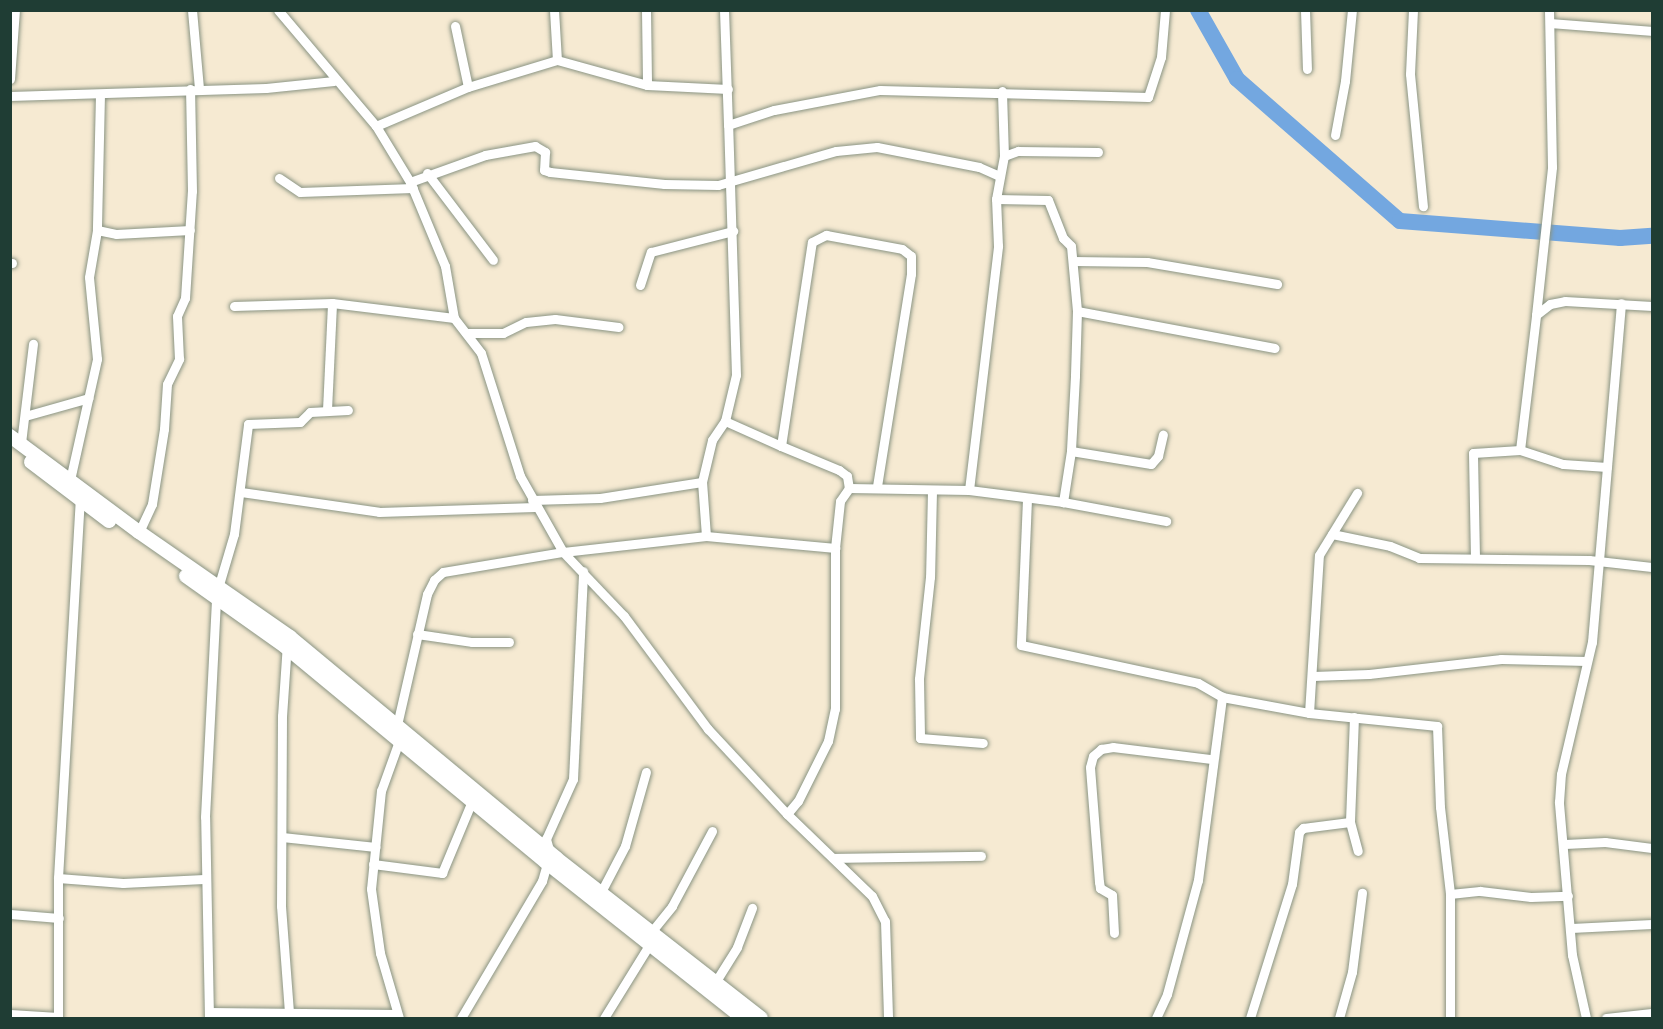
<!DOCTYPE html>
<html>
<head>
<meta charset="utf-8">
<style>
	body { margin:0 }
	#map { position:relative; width:1663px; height:1029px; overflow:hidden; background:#f6ead2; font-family:"IM FELL English",serif }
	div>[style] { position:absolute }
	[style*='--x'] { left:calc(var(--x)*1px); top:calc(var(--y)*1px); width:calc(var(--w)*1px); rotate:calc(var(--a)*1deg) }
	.river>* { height:16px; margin:-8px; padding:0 8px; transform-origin:8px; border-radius:8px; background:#73a7e0 }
	.roads { filter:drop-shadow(0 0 2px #8a9483) drop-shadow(0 0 2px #8a9483) }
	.minor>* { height:9px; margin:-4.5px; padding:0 4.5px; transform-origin:4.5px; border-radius:4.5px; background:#fff }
	.primary>* { height:14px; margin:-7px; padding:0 7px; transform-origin:7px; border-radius:7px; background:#fff }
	span { translate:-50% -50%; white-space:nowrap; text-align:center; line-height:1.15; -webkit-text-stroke:5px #fcf5e5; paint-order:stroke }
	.frame { position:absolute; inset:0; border:12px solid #1f3d34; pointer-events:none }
</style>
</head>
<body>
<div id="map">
	<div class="river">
		<i style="--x:1198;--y:10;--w:79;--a:60.5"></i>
		<i style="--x:1237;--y:79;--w:216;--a:41.1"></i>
		<i style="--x:1400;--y:221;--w:221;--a:4.4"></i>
		<i style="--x:1620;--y:238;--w:32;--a:-4"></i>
	</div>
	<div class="roads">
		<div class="minor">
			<i style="--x:192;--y:10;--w:79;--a:84.9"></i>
			<i style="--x:278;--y:10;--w:152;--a:49.8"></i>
			<i style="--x:376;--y:126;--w:66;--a:58.7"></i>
			<i style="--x:410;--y:182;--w:91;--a:67.4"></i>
			<i style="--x:445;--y:266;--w:53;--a:80.2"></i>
			<i style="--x:454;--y:318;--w:44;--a:52.4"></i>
			<i style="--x:481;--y:353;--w:129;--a:72.4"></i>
			<i style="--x:520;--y:476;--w:87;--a:60.5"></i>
			<i style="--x:563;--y:552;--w:88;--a:46.4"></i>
			<i style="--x:624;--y:616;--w:141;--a:53.4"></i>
			<i style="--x:708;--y:729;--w:116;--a:47.1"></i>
			<i style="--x:787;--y:814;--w:118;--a:44"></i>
			<i style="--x:872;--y:896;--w:28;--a:63"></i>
			<i style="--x:885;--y:921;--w:97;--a:88.2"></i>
			<i style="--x:554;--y:10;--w:50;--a:86.6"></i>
			<i style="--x:646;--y:10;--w:75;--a:89.2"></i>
			<i style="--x:647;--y:85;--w:81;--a:2.8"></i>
			<i style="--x:724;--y:10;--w:115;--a:88"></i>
			<i style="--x:1305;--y:10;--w:59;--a:88.1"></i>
			<i style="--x:1413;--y:10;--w:64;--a:92.7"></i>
			<i style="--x:1410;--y:74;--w:133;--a:84.4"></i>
			<i style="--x:1551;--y:23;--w:101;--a:4.5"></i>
			<i style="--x:455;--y:26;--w:62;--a:78"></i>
			<i style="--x:10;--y:79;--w:69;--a:-85.9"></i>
			<i style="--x:100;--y:94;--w:136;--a:91.3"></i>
			<i style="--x:97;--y:230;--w:19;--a:12"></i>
			<i style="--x:116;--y:234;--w:74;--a:-3.1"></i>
			<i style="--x:10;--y:96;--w:256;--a:-1.8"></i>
			<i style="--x:266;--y:88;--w:68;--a:-5.9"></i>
			<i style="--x:376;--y:126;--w:100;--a:-23"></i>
			<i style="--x:468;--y:87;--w:93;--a:-16.9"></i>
			<i style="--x:557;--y:60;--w:93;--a:15.5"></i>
			<i style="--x:1335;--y:135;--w:55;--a:-79.5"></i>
			<i style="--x:1345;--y:81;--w:71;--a:-84.4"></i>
			<i style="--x:1004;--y:156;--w:15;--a:-20"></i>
			<i style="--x:1018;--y:151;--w:80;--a:0.7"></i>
			<i style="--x:427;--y:173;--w:109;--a:52.8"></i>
			<i style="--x:279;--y:178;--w:25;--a:34"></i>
			<i style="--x:300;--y:192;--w:113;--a:-2"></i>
			<i style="--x:410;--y:182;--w:80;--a:-19.8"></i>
			<i style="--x:485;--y:155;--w:51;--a:-10.2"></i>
			<i style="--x:535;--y:146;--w:12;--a:31"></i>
			<i style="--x:545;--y:152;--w:18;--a:93"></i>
			<i style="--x:544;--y:170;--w:6;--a:18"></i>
			<i style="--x:550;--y:172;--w:115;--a:6"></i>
			<i style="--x:664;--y:184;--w:54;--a:1.1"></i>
			<i style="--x:718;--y:185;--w:123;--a:-16.1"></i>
			<i style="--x:836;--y:151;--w:41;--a:-5.6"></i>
			<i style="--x:877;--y:147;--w:104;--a:11.1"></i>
			<i style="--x:979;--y:167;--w:22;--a:24"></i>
			<i style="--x:996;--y:199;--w:52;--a:1.1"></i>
			<i style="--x:1048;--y:200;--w:41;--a:68.5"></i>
			<i style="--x:1063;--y:238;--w:11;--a:45"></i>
			<i style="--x:1071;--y:246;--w:65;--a:84.7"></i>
			<i style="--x:1077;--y:311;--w:65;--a:91.8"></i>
			<i style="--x:1075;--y:376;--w:75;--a:93.1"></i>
			<i style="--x:1071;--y:451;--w:52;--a:98.9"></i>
			<i style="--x:1073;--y:261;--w:74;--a:0.8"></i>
			<i style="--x:1147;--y:262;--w:132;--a:9.6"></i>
			<i style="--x:10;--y:263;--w:2;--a:0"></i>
			<i style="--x:640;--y:285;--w:35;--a:-72"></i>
			<i style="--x:651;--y:252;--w:85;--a:-14.4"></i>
			<i style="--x:234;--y:306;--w:98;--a:-1.8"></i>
			<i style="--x:332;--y:303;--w:123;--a:7"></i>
			<i style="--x:1077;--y:311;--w:201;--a:10.6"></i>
			<i style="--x:1536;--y:315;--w:149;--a:-83.8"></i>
			<i style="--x:1552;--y:167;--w:157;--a:-91.1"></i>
			<i style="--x:466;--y:333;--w:37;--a:0"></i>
			<i style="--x:503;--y:333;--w:25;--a:-26"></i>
			<i style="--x:526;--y:322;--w:29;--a:-6"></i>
			<i style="--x:555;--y:319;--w:64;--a:7.1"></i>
			<i style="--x:327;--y:410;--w:107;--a:-87.3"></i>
			<i style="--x:25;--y:416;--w:66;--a:-15.7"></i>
			<i style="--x:725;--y:421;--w:61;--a:24.1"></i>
			<i style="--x:781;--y:446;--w:206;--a:-81.4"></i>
			<i style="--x:812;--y:242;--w:16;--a:-27"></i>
			<i style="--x:826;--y:235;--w:77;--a:10.4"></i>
			<i style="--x:902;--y:249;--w:11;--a:38"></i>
			<i style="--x:911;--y:256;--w:18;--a:90"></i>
			<i style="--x:911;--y:274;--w:216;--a:99.1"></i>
			<i style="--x:21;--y:443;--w:100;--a:-83.1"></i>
			<i style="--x:781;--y:446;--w:63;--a:22.5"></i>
			<i style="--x:839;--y:470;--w:10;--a:37"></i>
			<i style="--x:847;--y:476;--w:12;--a:81"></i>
			<i style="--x:1520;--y:450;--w:136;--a:-83.2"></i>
			<i style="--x:1536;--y:315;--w:18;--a:-38"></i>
			<i style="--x:1550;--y:304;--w:15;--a:-11"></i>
			<i style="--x:1565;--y:301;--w:87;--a:3.3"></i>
			<i style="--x:1071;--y:451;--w:81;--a:9.2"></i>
			<i style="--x:1151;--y:464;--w:11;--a:-49"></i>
			<i style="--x:1158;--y:456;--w:22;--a:-77"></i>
			<i style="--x:70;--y:480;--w:124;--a:-77.4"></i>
			<i style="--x:97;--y:359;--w:82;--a:-95.6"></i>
			<i style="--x:89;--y:277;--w:48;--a:-80.3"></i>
			<i style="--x:969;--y:490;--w:246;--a:-83.2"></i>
			<i style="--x:998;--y:246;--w:47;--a:-92.4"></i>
			<i style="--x:996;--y:199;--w:44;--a:-79.5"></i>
			<i style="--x:1004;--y:156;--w:65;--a:-91.8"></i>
			<i style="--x:932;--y:491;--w:86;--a:91.3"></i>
			<i style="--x:930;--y:577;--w:103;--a:96.2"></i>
			<i style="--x:919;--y:679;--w:59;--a:89"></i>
			<i style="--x:920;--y:738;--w:63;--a:4.5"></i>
			<i style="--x:241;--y:492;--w:139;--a:8.2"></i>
			<i style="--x:379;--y:512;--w:156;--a:-1.8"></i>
			<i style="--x:1027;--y:499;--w:146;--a:92.4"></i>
			<i style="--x:1021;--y:645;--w:181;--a:12.1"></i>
			<i style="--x:1198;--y:683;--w:28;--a:30"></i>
			<i style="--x:1222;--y:697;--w:88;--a:10.4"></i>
			<i style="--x:1309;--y:713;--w:129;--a:5.8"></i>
			<i style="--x:1437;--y:726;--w:81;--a:87.9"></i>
			<i style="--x:1440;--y:807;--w:88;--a:83.4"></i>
			<i style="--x:1450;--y:894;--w:124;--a:90"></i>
			<i style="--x:532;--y:500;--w:68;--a:-1.7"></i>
			<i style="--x:600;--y:498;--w:103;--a:-8.9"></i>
			<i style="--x:139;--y:532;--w:31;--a:-65"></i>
			<i style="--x:152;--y:504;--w:76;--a:-80.9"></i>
			<i style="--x:164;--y:429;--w:45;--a:-86.2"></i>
			<i style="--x:167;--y:384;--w:28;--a:-64"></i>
			<i style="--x:179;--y:359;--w:43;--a:-92.7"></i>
			<i style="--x:177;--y:316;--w:20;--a:-66"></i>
			<i style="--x:185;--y:298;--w:107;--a:-86.3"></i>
			<i style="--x:192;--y:191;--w:102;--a:-91.1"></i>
			<i style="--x:1332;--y:534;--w:59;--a:11.7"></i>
			<i style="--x:1390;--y:546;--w:31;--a:22"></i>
			<i style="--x:1419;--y:558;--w:170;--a:0.7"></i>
			<i style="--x:1589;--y:560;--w:63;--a:6.3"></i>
			<i style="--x:706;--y:536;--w:54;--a:-94.2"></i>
			<i style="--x:702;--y:482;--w:43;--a:-76.6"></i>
			<i style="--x:712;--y:440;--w:23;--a:-56"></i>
			<i style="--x:725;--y:421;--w:47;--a:-76.6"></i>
			<i style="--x:736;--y:375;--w:250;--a:-91.8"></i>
			<i style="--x:728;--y:125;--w:48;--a:-18.1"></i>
			<i style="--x:774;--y:110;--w:108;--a:-10.7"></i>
			<i style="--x:880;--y:90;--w:268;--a:1.5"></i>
			<i style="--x:1148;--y:97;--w:42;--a:-72"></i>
			<i style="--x:1161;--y:57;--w:47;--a:-85.1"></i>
			<i style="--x:1475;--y:558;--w:105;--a:-91.1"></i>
			<i style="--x:1473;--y:453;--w:47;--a:-3.7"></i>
			<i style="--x:1520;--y:450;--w:45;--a:18"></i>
			<i style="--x:1563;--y:464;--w:44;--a:3.9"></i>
			<i style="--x:218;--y:588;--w:56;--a:-73.5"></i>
			<i style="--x:234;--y:534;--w:111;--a:-82.7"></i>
			<i style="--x:248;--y:424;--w:52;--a:-2.2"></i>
			<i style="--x:300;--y:422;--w:14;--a:-45"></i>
			<i style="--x:310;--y:412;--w:38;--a:-3"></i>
			<i style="--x:417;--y:634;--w:56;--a:8.3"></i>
			<i style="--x:472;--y:642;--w:37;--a:0"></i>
			<i style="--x:287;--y:643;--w:73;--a:93.9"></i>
			<i style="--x:282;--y:716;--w:190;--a:90.3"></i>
			<i style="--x:281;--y:906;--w:106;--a:85.7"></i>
			<i style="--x:1313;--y:676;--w:56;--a:-2"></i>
			<i style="--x:1369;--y:674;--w:133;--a:-6.5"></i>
			<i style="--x:1501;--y:659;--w:86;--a:1.3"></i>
			<i style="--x:1309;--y:713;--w:158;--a:-86.4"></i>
			<i style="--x:1319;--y:555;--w:73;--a:-58.5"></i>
			<i style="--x:1354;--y:717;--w:105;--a:92.2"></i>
			<i style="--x:1350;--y:822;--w:30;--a:75"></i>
			<i style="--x:397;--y:725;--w:134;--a:-77.1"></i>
			<i style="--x:427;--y:594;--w:16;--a:-63"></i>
			<i style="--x:434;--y:580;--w:12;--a:-42"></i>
			<i style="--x:443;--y:572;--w:122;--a:-9.5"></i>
			<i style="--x:563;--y:552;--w:144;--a:-6.4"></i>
			<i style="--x:706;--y:536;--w:130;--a:5.3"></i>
			<i style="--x:787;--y:814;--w:17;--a:-50"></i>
			<i style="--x:798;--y:801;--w:67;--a:-63.4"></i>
			<i style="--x:828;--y:741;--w:33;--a:-78"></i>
			<i style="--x:835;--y:709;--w:161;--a:-90"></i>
			<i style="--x:835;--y:548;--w:47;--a:-83.9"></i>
			<i style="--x:840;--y:501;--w:16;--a:-55"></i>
			<i style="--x:849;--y:488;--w:120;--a:1"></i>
			<i style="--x:969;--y:490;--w:95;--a:7.3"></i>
			<i style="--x:1063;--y:502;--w:105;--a:10.5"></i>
			<i style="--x:282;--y:837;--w:94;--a:6.1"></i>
			<i style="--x:1565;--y:844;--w:40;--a:-2.9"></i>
			<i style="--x:1605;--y:842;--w:47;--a:7.3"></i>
			<i style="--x:833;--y:858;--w:148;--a:-0.8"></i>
			<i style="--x:373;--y:864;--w:70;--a:7.4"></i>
			<i style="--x:442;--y:873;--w:78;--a:-67.4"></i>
			<i style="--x:58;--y:878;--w:65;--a:4.4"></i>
			<i style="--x:123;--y:883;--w:81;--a:-2.8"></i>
			<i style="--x:601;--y:892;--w:52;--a:-62.4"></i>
			<i style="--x:625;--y:846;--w:77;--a:-74.2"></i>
			<i style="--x:1450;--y:894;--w:30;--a:-6"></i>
			<i style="--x:1480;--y:891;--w:51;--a:6.7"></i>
			<i style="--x:1531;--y:897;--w:37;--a:-2"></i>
			<i style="--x:10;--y:914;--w:49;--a:4.7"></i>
			<i style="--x:1571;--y:928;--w:81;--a:-2.8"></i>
			<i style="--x:652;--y:931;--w:32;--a:-51"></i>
			<i style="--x:672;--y:906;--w:85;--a:-61.9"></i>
			<i style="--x:1114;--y:933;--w:38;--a:-93"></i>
			<i style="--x:1112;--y:895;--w:14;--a:-150"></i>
			<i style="--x:1100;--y:888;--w:6;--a:-99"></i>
			<i style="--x:1099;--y:882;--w:115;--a:-94.5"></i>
			<i style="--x:1090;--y:767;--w:11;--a:-75"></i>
			<i style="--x:1093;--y:756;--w:11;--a:-41"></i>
			<i style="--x:1101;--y:749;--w:12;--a:-9"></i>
			<i style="--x:1113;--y:747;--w:99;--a:7"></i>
			<i style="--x:716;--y:981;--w:40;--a:-58"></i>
			<i style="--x:737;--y:947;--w:42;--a:-69"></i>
			<i style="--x:209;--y:1012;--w:188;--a:0.6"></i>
			<i style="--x:10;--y:1014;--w:48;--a:3.6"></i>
			<i style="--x:58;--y:1018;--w:140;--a:-90"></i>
			<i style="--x:58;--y:878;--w:382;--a:-86.7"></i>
			<i style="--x:209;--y:1018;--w:201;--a:-91.1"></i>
			<i style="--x:205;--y:817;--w:220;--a:-87.1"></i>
			<i style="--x:399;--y:1018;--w:68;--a:-106.3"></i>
			<i style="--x:380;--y:953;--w:65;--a:-98"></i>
			<i style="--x:371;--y:889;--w:99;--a:-84.2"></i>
			<i style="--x:381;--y:791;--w:53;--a:-70.2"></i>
			<i style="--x:461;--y:1018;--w:159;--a:-59.4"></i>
			<i style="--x:542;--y:881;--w:29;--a:-74"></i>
			<i style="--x:550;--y:853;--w:15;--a:-106"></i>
			<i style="--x:546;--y:839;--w:66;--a:-65.8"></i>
			<i style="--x:573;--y:779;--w:208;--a:-87.2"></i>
			<i style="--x:604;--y:1018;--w:86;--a:-58.3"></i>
			<i style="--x:1156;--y:1018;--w:26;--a:-65"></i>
			<i style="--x:1167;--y:994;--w:118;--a:-74.8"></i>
			<i style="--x:1198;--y:880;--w:185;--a:-82.5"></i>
			<i style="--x:1250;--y:1018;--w:140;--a:-72.6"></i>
			<i style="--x:1292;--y:884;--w:52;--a:-82.3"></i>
			<i style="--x:1299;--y:832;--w:6;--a:-45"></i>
			<i style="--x:1303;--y:828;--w:47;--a:-7.3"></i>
			<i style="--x:1339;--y:1018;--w:48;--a:-74.2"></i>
			<i style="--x:1352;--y:972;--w:80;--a:-82.8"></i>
			<i style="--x:1586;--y:1018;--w:65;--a:-102.5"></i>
			<i style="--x:1572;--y:955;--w:154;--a:-94.9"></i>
			<i style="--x:1559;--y:802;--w:28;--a:-86"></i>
			<i style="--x:1561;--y:774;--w:136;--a:-76.8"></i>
			<i style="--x:1592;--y:642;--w:340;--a:-85.1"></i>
			<i style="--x:1606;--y:1018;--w:46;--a:-6.2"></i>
		</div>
		<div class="primary">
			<i style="--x:10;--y:436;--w:161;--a:36.7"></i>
			<i style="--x:139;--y:532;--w:184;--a:34.8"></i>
			<i style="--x:290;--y:637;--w:346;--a:39.7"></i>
			<i style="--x:556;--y:858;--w:260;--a:38"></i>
			<i style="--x:31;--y:462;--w:98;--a:37.1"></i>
			<i style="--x:186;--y:576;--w:123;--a:35.4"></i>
			<i style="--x:286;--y:647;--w:337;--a:39.6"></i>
			<i style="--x:546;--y:862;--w:251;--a:38.4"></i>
		</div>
	</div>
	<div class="frame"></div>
</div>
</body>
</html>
